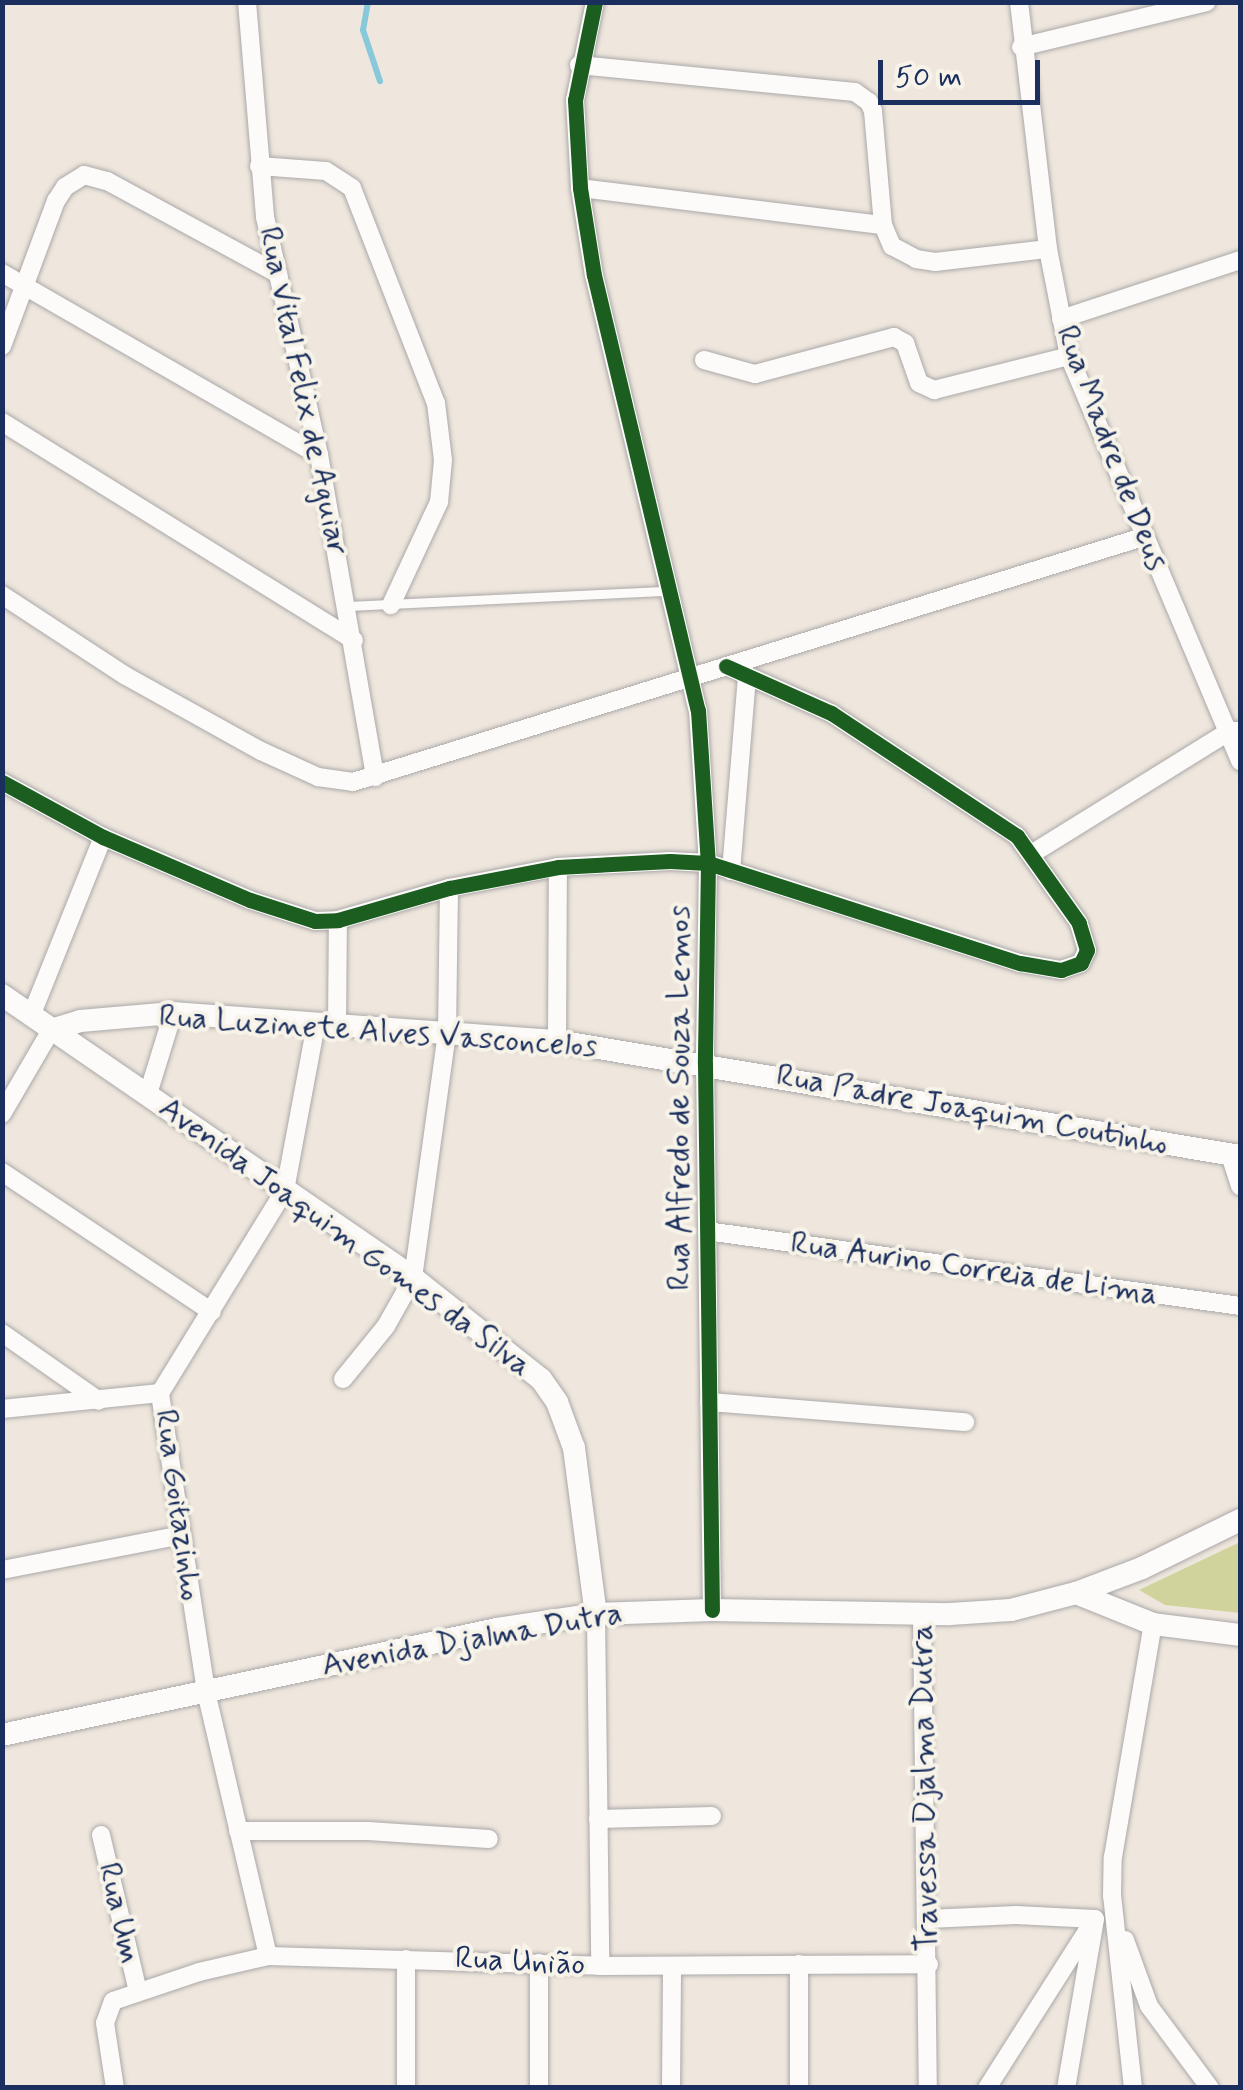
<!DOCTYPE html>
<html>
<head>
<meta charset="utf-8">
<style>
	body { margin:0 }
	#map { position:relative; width:1243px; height:2090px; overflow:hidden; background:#efe7dd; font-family:Mynerve,sans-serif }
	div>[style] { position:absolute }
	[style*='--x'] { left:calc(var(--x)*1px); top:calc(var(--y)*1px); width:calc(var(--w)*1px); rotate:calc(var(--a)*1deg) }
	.green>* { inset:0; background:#d0d49c }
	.stream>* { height:6px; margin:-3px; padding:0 3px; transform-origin:3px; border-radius:3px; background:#87c9da }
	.roads { filter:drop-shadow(0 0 2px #aaa8a9) drop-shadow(0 0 2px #aaa8a9) }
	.service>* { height:9px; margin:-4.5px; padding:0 4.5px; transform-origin:4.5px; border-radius:4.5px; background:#fdfbfa }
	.minor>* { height:18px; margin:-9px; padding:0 9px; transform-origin:9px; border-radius:9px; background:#fdfbfa }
	.tertiary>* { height:22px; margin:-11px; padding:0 11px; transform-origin:11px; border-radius:11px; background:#fdfbfa }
	.cycleway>* { height:15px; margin:-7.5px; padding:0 7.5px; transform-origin:7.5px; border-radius:7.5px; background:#1b5e20 }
	span { translate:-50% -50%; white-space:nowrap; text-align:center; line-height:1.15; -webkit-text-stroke:8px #f7f3e8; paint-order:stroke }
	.street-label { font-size:32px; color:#1b2f5e }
	.frame { position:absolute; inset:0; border:5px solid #1b2f5e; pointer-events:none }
	.scale { position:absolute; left:878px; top:60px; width:162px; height:45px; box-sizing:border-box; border:5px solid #1b2f5e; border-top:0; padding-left:12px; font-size:30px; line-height:35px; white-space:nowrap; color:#1b2f5e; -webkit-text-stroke:8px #f7f3e8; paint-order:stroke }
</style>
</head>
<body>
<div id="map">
	<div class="green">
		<i style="clip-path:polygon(1240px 1542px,1240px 1613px,1165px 1605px,1139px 1590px)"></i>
	</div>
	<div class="stream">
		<i style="--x:368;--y:2;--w:28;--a:100"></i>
		<i style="--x:363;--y:30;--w:54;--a:71.6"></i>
	</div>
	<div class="roads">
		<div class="service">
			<i style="--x:347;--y:606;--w:322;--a:-2.7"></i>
		</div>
		<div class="minor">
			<i style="--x:247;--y:2;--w:216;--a:85.2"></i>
			<i style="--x:265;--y:217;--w:244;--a:77.2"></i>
			<i style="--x:319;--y:455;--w:327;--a:80.1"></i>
			<i style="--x:595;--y:2;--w:100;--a:101.5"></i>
			<i style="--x:575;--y:100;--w:88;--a:86.7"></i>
			<i style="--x:580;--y:188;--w:88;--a:80.9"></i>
			<i style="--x:594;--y:275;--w:447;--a:76.6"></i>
			<i style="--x:698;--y:710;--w:153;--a:86.3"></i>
			<i style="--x:708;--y:863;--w:201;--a:90.9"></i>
			<i style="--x:705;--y:1064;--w:546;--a:89.27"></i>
			<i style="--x:1019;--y:2;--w:249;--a:83.3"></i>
			<i style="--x:1048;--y:249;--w:109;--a:78.9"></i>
			<i style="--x:1069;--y:356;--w:440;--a:67.1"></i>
			<i style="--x:1021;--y:47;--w:191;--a:-13.6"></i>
			<i style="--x:579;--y:65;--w:277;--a:5.6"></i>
			<i style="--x:855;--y:92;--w:17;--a:36"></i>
			<i style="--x:869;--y:102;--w:10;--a:66"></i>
			<i style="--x:873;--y:111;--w:114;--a:85"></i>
			<i style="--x:883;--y:225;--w:23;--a:67"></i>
			<i style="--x:892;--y:246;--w:27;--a:28"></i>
			<i style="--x:916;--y:259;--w:19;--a:9"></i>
			<i style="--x:935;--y:262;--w:114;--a:-6.6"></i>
			<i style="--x:259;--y:166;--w:67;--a:4.3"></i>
			<i style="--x:326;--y:171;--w:31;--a:33"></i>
			<i style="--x:352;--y:188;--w:231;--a:68.7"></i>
			<i style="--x:436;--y:403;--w:57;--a:83"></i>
			<i style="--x:443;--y:460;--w:42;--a:95.4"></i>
			<i style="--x:439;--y:502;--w:114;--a:115"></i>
			<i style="--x:580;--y:188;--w:305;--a:7"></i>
			<i style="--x:2;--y:273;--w:366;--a:29.9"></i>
			<i style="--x:1061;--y:319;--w:188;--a:-18.2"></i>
			<i style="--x:2;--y:346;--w:155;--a:-69.6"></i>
			<i style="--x:56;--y:201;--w:17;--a:-57"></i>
			<i style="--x:65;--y:187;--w:22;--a:-32"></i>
			<i style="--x:84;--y:175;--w:24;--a:15"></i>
			<i style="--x:107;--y:181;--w:195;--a:28.5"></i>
			<i style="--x:704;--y:360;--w:53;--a:15.4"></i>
			<i style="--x:755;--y:374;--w:144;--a:-14.9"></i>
			<i style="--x:894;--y:337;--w:13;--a:29"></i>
			<i style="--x:905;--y:343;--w:42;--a:70.7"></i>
			<i style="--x:919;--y:383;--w:17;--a:25"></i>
			<i style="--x:934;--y:390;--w:139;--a:-14.1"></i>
			<i style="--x:2;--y:422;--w:414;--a:31.8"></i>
			<i style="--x:2;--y:595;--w:148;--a:33.2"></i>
			<i style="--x:126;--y:676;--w:154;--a:29.1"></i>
			<i style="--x:261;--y:751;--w:63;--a:24.5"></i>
			<i style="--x:318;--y:777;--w:35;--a:8"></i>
			<i style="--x:353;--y:782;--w:827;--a:-17.23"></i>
			<i style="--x:2;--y:782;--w:115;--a:28.6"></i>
			<i style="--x:103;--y:837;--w:160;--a:23.2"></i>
			<i style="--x:250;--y:900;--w:68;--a:17.9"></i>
			<i style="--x:315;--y:921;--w:23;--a:-2"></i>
			<i style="--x:338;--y:920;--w:116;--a:-16.1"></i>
			<i style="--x:449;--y:888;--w:111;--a:-10.9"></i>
			<i style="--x:558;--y:867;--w:112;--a:-3.1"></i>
			<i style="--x:670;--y:861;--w:38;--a:3"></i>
			<i style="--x:708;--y:863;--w:328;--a:17.8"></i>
			<i style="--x:1020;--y:963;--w:42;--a:9.7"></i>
			<i style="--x:1061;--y:970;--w:21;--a:-19"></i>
			<i style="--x:1081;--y:963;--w:14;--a:-65"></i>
			<i style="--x:1087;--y:950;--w:28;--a:-107"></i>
			<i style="--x:1079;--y:923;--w:107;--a:-125.5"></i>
			<i style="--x:1017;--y:836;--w:223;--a:-146.5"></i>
			<i style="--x:831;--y:713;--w:115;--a:-155.9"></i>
			<i style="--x:1033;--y:853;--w:232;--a:-31.8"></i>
			<i style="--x:1230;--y:731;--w:10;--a:0"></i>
			<i style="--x:731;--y:871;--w:195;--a:-85.3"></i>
			<i style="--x:31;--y:1016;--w:193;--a:-68.1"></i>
			<i style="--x:337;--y:1026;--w:106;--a:-89.5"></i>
			<i style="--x:557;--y:1041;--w:174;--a:-89.7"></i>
			<i style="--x:148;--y:1094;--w:85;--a:-72.8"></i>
			<i style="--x:2;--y:1114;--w:97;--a:-59.7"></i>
			<i style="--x:1230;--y:1155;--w:33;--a:72"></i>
			<i style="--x:2;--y:1172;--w:252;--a:33.7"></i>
			<i style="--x:707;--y:1231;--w:538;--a:8.01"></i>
			<i style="--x:2;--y:1333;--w:118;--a:35"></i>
			<i style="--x:343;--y:1379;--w:68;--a:-50.9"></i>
			<i style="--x:386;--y:1326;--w:55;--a:-60.6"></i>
			<i style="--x:413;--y:1278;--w:248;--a:-82.1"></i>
			<i style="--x:447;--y:1032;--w:144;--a:-89.2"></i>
			<i style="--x:709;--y:1402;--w:257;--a:4.5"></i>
			<i style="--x:2;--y:1409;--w:159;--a:-5.8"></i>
			<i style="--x:2;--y:1570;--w:183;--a:-11"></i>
			<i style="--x:922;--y:1612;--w:476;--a:89.3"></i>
			<i style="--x:596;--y:1614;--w:352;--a:89.3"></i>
			<i style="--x:598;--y:1819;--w:114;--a:-1.5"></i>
			<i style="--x:238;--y:1831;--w:130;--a:0"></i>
			<i style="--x:368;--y:1831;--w:121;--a:3.8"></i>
			<i style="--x:101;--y:1835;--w:160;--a:76.7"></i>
			<i style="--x:928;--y:1919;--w:88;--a:-2.6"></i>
			<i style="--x:1016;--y:1915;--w:79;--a:2.9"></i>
			<i style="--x:1095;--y:1919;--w:171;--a:99.7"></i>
			<i style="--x:1125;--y:1940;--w:70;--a:70"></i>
			<i style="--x:1149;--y:2006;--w:102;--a:53.4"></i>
			<i style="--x:268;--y:1956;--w:272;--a:-103.2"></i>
			<i style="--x:206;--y:1691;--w:302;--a:-98.8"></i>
			<i style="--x:160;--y:1393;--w:238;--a:-58.4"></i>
			<i style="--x:285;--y:1190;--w:169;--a:-79.4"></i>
			<i style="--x:115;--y:2088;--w:66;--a:-98.7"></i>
			<i style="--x:105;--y:2023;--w:23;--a:-70"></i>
			<i style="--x:113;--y:2001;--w:91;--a:-18.6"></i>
			<i style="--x:199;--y:1972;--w:71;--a:-13.1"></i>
			<i style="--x:268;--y:1956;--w:332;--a:1.7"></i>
			<i style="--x:600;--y:1966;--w:329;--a:-0.3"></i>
			<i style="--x:406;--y:2088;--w:129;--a:-90"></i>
			<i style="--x:539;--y:2088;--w:125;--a:-90"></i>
			<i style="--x:671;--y:2088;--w:122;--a:-89.5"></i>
			<i style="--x:799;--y:2088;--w:124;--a:-90"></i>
			<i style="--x:987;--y:2088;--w:193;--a:-57.5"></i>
			<i style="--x:1133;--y:2088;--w:193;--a:-96.2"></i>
			<i style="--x:1112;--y:1896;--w:39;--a:-89"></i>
			<i style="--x:1113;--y:1857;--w:236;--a:-80.3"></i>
		</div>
		<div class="tertiary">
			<i style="--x:2;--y:995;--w:499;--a:34.5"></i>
			<i style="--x:413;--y:1278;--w:163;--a:38.3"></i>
			<i style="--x:541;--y:1379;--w:28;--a:55"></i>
			<i style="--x:557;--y:1402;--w:49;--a:69.7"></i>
			<i style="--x:574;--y:1448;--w:167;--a:82.5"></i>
			<i style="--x:51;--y:1030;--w:30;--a:-17"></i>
			<i style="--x:80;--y:1021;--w:93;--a:-4.9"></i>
			<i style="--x:173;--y:1013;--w:385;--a:4.2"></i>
			<i style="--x:557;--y:1041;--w:693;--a:9.56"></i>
			<i style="--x:1076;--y:1593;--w:83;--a:21.9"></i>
			<i style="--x:1153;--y:1624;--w:88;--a:7.2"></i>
			<i style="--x:2;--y:1735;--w:506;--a:-12.09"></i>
			<i style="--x:497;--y:1629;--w:100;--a:-8.6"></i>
			<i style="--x:596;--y:1614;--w:116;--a:-2"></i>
			<i style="--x:712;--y:1610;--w:238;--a:1"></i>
			<i style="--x:950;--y:1614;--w:61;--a:-3.8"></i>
			<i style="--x:1011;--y:1610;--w:67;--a:-14.7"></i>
			<i style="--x:1076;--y:1593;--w:71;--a:-20.7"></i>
			<i style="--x:1142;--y:1568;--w:109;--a:-26.1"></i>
		</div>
	</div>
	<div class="cycleway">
		<i style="--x:595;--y:2;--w:100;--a:101.5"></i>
		<i style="--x:575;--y:100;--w:88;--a:86.7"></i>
		<i style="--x:580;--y:188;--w:88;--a:80.9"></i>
		<i style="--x:594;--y:275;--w:447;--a:76.6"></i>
		<i style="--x:698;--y:710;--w:153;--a:86.3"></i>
		<i style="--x:708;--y:863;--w:201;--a:90.9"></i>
		<i style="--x:705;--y:1064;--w:546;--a:89.27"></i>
		<i style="--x:2;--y:782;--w:115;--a:28.6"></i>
		<i style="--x:103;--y:837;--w:160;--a:23.2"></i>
		<i style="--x:250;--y:900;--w:68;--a:17.9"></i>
		<i style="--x:315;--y:921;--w:23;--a:-2"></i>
		<i style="--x:338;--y:920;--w:116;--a:-16.1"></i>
		<i style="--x:449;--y:888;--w:111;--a:-10.9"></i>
		<i style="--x:558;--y:867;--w:112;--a:-3.1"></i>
		<i style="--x:670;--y:861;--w:38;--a:3"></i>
		<i style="--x:708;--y:863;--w:328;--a:17.8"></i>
		<i style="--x:1020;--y:963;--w:42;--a:9.7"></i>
		<i style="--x:1061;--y:970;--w:21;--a:-19"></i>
		<i style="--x:1081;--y:963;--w:14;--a:-65"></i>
		<i style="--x:1087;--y:950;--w:28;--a:-107"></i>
		<i style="--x:1079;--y:923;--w:107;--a:-125.5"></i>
		<i style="--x:1017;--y:836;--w:223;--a:-146.5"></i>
		<i style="--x:831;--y:713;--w:115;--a:-155.9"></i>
	</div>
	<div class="street-label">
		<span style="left:303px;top:391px;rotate:78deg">Rua Vital Felix de Aguiar</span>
		<span style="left:1111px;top:448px;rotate:69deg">Rua Madre de Deus</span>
		<span style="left:378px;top:1032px;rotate:4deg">Rua Luzinete Alves Vasconcelos</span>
		<span style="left:680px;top:1098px;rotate:-90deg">Rua Alfredo de Souza Lemos</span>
		<span style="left:972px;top:1110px;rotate:10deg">Rua Padre Joaquim Coutinho</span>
		<span style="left:345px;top:1237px;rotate:36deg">Avenida Joaquim Gomes da Silva</span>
		<span style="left:974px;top:1269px;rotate:8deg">Rua Aurino Correia de Lima</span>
		<span style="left:178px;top:1505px;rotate:82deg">Rua Goitazinho</span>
		<span style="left:472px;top:1640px;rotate:-10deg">Avenida Djalma Dutra</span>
		<span style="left:925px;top:1788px;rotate:-91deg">Travessa Djalma Dutra</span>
		<span style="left:119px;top:1913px;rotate:77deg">Rua Um</span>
		<span style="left:520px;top:1962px;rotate:3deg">Rua União</span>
	</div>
	<div class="frame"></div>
	<div class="scale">50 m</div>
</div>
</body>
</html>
